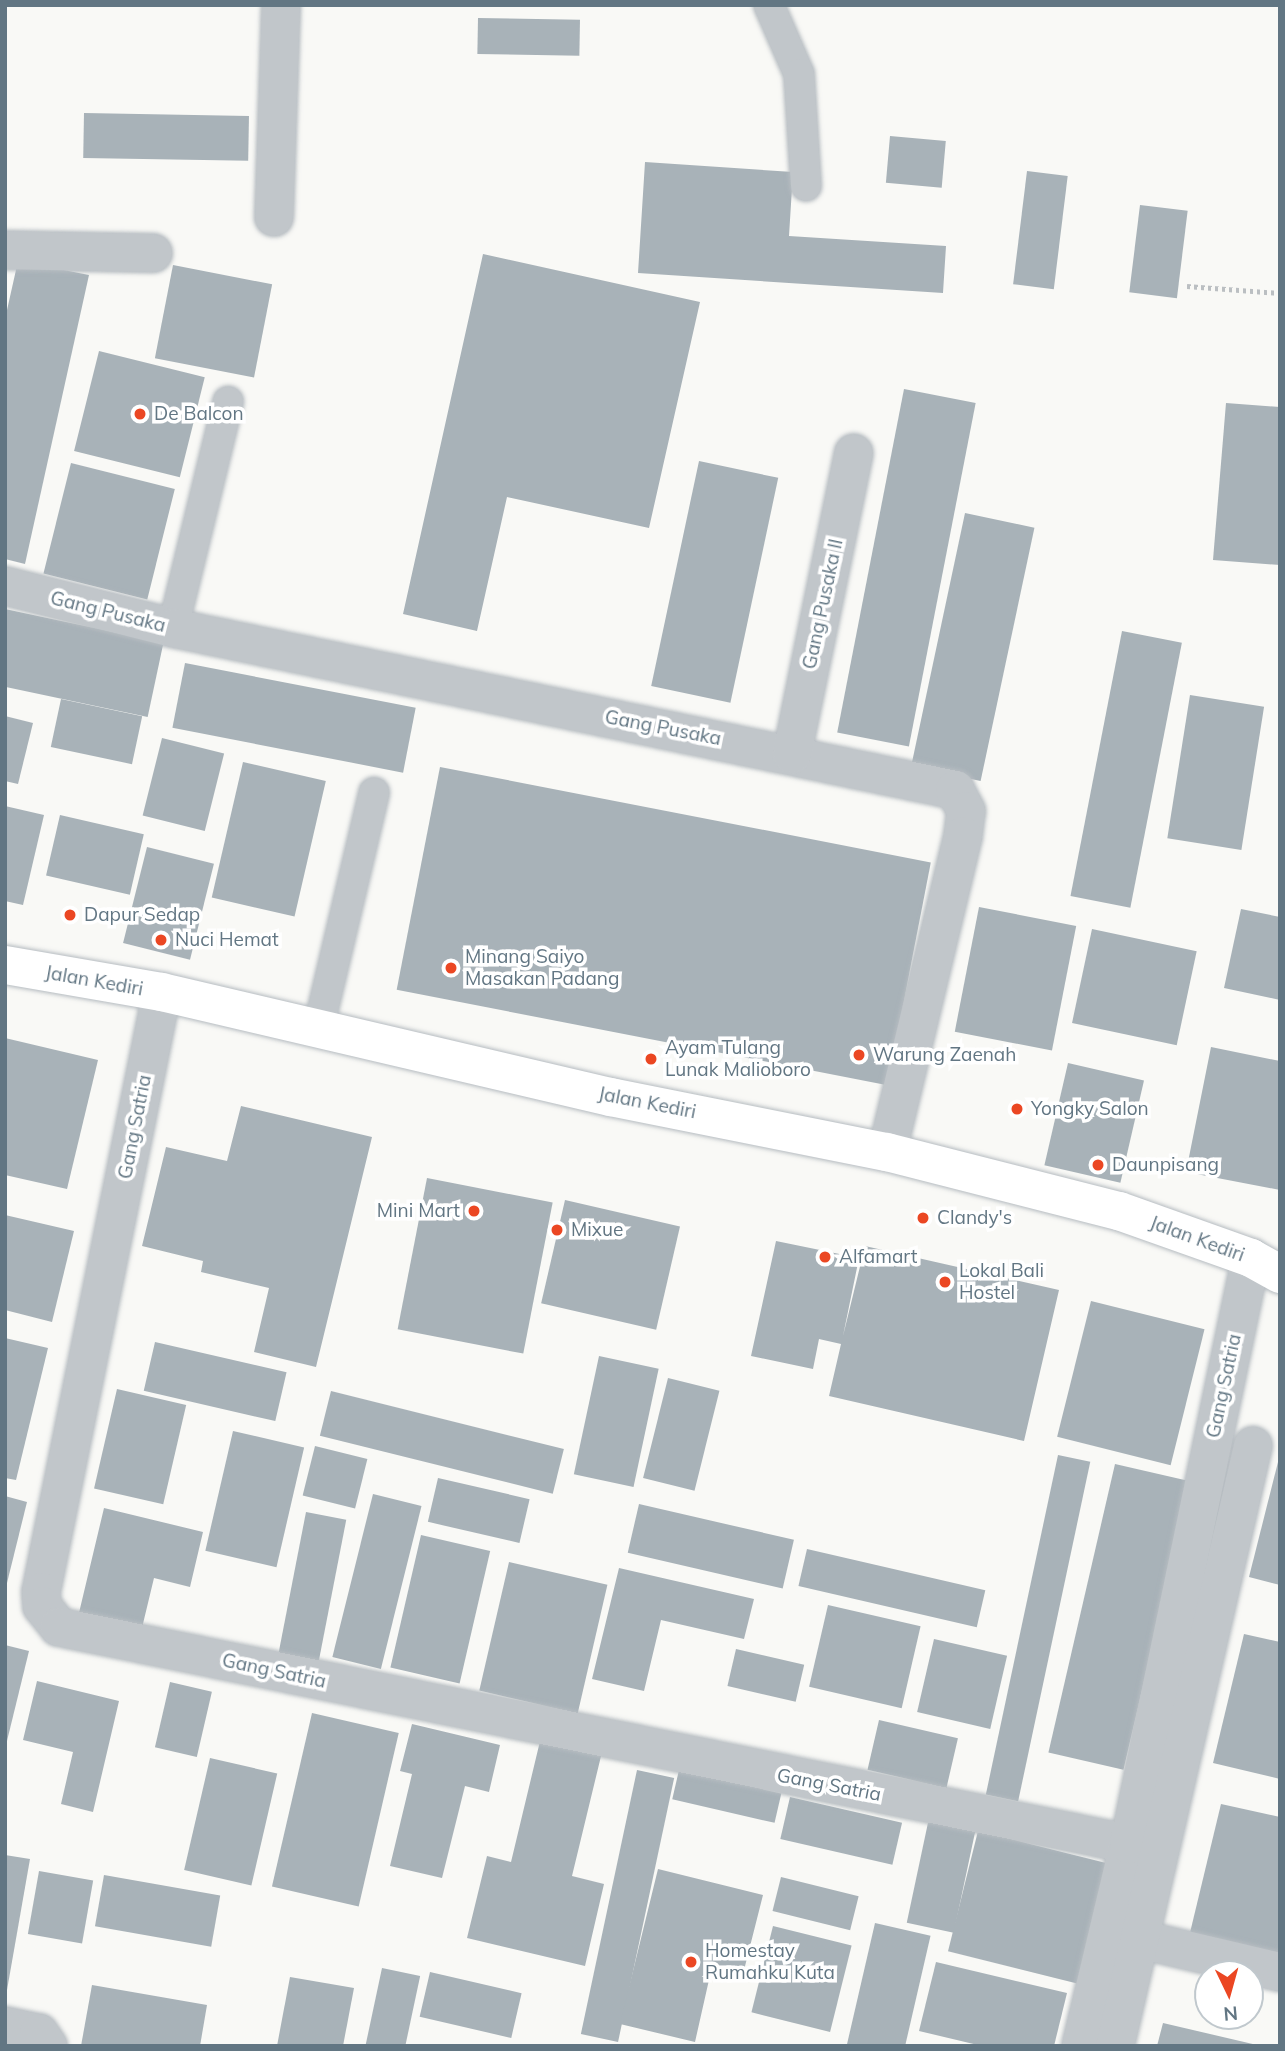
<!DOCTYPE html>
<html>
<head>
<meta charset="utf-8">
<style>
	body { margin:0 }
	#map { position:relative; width:1285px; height:2051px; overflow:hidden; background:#f9f9f6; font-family:Mulish,sans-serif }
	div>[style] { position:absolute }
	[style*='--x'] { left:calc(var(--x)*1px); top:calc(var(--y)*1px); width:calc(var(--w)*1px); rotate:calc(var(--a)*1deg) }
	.building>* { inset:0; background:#a8b2b8; transform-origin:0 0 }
	.path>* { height:4.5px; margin-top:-2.25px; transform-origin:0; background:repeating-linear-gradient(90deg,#bbbfc2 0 3.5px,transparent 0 7px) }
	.roads { filter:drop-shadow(0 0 2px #b6bcc1) drop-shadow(0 0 2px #b6bcc1) }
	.service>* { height:30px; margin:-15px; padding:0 15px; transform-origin:15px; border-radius:15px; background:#c1c6ca }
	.minor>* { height:38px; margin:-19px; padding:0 19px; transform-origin:19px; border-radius:19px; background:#c1c6ca }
	.secondary>* { height:38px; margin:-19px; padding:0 19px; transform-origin:19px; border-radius:19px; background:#fff }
	.dots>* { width:19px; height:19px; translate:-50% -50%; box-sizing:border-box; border:4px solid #fff; border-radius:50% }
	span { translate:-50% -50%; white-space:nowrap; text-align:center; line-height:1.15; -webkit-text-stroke:7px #fff; paint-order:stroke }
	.poi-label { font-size:19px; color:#627683 }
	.left { translate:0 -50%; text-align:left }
	.right { translate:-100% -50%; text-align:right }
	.street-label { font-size:19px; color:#627683 }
	.frame { position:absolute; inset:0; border:7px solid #627683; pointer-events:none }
	.north { position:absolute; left:1194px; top:1960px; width:70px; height:70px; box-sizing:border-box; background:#fff; border:2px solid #c0c8cd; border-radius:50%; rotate:175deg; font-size:19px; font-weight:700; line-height:28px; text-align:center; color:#627683 }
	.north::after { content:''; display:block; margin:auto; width:24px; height:32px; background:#eb4723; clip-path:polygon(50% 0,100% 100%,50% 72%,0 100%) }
</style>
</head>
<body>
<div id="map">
	<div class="building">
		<i style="left:478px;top:18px;width:102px;height:36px;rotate:1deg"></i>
		<i style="left:84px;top:113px;width:165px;height:45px;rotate:1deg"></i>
		<i style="left:890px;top:136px;width:56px;height:47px;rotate:5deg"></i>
		<i style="clip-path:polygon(645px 162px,793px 172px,789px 236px,946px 246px,943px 293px,638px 273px)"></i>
		<i style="left:1027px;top:171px;width:41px;height:114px;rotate:7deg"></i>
		<i style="left:1140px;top:205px;width:48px;height:88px;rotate:7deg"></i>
		<i style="clip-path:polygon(483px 254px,700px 302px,649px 528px,507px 497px,477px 631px,403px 614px)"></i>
		<i style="clip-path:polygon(18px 261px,89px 275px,25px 564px,5px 559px,5px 319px)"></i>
		<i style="left:173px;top:265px;width:101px;height:95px;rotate:11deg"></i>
		<i style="left:99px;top:351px;width:109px;height:103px;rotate:14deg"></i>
		<i style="left:904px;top:389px;width:73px;height:350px;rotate:11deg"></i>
		<i style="clip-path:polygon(1226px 403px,1280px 407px,1280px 565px,1213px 560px)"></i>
		<i style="left:699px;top:461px;width:81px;height:230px;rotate:12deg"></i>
		<i style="left:71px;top:463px;width:107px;height:114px;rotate:14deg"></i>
		<i style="left:965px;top:513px;width:71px;height:259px;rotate:12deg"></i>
		<i style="left:5px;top:609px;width:162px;height:76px;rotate:12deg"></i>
		<i style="left:1122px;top:631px;width:61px;height:270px;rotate:11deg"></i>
		<i style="left:185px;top:663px;width:235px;height:66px;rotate:11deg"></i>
		<i style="left:1190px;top:695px;width:75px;height:145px;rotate:9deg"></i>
		<i style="left:61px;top:699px;width:83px;height:49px;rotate:12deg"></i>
		<i style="clip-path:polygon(5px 716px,33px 723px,18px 784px,5px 781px)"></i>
		<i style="left:162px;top:738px;width:64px;height:80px;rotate:14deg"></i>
		<i style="left:243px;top:762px;width:85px;height:139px;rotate:13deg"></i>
		<i style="left:440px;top:767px;width:500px;height:227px;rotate:11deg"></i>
		<i style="clip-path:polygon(5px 806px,44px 815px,23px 905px,5px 901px)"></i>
		<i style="left:60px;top:815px;width:86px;height:62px;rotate:13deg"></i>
		<i style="left:147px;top:847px;width:69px;height:99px;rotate:14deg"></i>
		<i style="left:979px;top:907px;width:99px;height:127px;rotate:11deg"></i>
		<i style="clip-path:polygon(1241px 909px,1280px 917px,1280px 1000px,1224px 988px)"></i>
		<i style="left:1092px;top:929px;width:107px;height:96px;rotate:12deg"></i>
		<i style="clip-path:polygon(5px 1038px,98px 1060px,67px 1189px,5px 1175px)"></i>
		<i style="clip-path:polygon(1211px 1047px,1280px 1061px,1280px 1190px,1186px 1172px)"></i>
		<i style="left:1068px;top:1063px;width:78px;height:105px;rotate:13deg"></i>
		<i style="clip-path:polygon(241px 1106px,372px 1137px,316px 1367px,254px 1352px,269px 1288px,201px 1272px,203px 1261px,142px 1246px,166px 1147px,227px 1161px)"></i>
		<i style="left:427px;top:1178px;width:128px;height:154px;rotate:11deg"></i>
		<i style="left:565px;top:1200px;width:118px;height:106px;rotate:13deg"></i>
		<i style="clip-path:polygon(5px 1215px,74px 1231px,52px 1322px,5px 1310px)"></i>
		<i style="clip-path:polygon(776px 1241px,859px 1258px,843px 1336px,865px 1246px,1059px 1290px,1024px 1441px,829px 1396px,841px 1344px,819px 1339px,813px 1369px,751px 1356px)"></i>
		<i style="left:1091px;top:1301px;width:117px;height:140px;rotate:14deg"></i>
		<i style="clip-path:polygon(5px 1338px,48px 1348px,16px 1480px,5px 1478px)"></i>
		<i style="left:155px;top:1342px;width:135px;height:50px;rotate:13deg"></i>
		<i style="left:599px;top:1356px;width:61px;height:121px;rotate:12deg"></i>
		<i style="left:668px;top:1378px;width:53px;height:103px;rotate:14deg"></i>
		<i style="left:117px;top:1389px;width:71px;height:102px;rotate:13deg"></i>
		<i style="left:331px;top:1391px;width:240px;height:46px;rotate:14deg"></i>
		<i style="left:233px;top:1431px;width:73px;height:123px;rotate:13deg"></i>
		<i style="left:315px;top:1446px;width:54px;height:51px;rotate:14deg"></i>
		<i style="clip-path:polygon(1280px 1454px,1280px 1585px,1249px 1577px)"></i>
		<i style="left:1058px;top:1455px;width:33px;height:347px;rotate:12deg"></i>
		<i style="left:1115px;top:1464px;width:77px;height:296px;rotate:13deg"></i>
		<i style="left:438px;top:1478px;width:94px;height:45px;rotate:13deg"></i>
		<i style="left:373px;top:1494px;width:50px;height:168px;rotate:14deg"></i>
		<i style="clip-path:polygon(5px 1496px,27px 1502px,6px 1587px,5px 1587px)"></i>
		<i style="left:639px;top:1504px;width:159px;height:50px;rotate:13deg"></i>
		<i style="clip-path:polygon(104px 1508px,203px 1532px,190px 1587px,154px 1578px,141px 1632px,78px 1617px)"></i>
		<i style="left:306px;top:1512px;width:41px;height:149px;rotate:11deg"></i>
		<i style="left:421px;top:1535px;width:71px;height:136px;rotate:13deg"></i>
		<i style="left:807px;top:1549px;width:183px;height:38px;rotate:13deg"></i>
		<i style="left:509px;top:1562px;width:101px;height:132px;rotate:13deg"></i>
		<i style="clip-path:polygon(619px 1568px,754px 1599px,744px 1639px,661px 1620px,644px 1691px,592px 1679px)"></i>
		<i style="left:828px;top:1605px;width:95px;height:84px;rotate:13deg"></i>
		<i style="clip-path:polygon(1244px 1634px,1280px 1642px,1280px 1779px,1213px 1763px)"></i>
		<i style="left:934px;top:1639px;width:75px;height:75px;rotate:13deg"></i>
		<i style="clip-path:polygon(5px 1645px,29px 1651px,6px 1745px,5px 1745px)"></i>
		<i style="left:736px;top:1649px;width:70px;height:38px;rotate:13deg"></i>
		<i style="clip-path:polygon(37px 1681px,119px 1701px,93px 1812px,61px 1804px,73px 1752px,23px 1740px)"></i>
		<i style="left:170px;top:1682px;width:43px;height:67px;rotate:13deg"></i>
		<i style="left:312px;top:1713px;width:89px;height:178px;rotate:13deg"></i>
		<i style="left:879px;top:1720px;width:81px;height:51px;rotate:13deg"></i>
		<i style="clip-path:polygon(412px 1724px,500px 1745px,489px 1792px,465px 1786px,442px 1878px,390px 1866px,412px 1774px,400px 1771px)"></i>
		<i style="clip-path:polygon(541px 1737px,602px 1752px,572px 1876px,604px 1884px,585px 1966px,467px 1938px,487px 1856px,511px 1862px)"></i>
		<i style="left:210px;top:1758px;width:69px;height:115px;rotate:13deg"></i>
		<i style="left:637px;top:1770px;width:38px;height:270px;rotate:12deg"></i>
		<i style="left:679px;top:1770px;width:105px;height:30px;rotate:13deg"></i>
		<i style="left:790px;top:1797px;width:115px;height:43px;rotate:13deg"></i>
		<i style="clip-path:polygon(1221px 1804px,1280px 1817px,1280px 1962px,1188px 1941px)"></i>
		<i style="left:929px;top:1818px;width:48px;height:107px;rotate:12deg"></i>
		<i style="left:978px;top:1831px;width:133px;height:124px;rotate:14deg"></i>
		<i style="clip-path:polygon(5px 1855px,30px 1859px,7px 1990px,5px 1990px)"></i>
		<i style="clip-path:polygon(658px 1869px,763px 1895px,742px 1978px,711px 1971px,695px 2042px,620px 2024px)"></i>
		<i style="left:39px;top:1871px;width:55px;height:64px;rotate:10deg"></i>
		<i style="left:104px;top:1875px;width:118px;height:52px;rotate:10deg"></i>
		<i style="left:781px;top:1877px;width:80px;height:35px;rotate:14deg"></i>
		<i style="left:875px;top:1923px;width:57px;height:126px;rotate:13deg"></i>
		<i style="left:773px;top:1926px;width:81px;height:89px;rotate:14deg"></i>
		<i style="clip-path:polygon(936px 1962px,1067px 1993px,1054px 2046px,982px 2046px,919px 2031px)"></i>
		<i style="left:382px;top:1968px;width:39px;height:80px;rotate:12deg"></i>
		<i style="left:430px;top:1972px;width:94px;height:46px;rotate:13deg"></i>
		<i style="clip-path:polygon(290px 1977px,354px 1988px,343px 2046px,277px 2046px)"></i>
		<i style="clip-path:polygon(92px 1985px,207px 2005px,200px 2046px,81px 2046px)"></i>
		<i style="clip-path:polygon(1163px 2023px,1257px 2045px,1257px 2046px,1157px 2046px)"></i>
	</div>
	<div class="path">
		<i style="--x:1187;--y:286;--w:93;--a:4.3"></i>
	</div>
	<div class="roads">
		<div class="service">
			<i style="--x:769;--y:5;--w:75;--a:66.5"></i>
			<i style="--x:799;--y:74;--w:112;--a:86.4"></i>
			<i style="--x:173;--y:628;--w:233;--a:-76.3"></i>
			<i style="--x:318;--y:1030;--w:244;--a:-76.7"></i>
		</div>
		<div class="minor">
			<i style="--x:274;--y:217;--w:212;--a:-88.1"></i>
			<i style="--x:5;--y:250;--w:148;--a:1.2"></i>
			<i style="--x:5;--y:586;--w:173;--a:14"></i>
			<i style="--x:173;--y:628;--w:799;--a:11.7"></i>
			<i style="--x:955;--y:790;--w:24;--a:62"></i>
			<i style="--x:966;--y:811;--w:25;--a:97"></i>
			<i style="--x:963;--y:836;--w:325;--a:103.5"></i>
			<i style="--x:792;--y:754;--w:307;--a:-78.4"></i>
			<i style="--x:162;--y:992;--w:612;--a:101.4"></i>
			<i style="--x:41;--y:1592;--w:14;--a:86"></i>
			<i style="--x:42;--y:1606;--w:27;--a:51"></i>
			<i style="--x:59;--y:1627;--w:1092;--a:11.46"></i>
			<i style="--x:1139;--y:1939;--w:145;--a:13.2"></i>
			<i style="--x:5;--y:2026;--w:35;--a:12"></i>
			<i style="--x:39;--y:2033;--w:16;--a:55"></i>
			<i style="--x:1081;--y:2046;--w:208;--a:-76.6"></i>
			<i style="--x:1129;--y:1844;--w:599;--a:-78.24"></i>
			<i style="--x:1115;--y:2046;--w:616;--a:-77.05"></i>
		</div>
		<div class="secondary">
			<i style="--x:5;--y:965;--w:159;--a:9.8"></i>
			<i style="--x:162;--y:992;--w:461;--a:13.2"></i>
			<i style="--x:611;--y:1097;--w:281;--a:11.3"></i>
			<i style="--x:887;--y:1152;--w:239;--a:14.3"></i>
			<i style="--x:1119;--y:1211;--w:140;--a:19.6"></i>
			<i style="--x:1251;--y:1258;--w:33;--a:29"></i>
		</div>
	</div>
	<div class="dots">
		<i style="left:140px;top:414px;background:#eb4723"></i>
		<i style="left:70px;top:915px;background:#eb4723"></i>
		<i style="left:161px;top:940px;background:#eb4723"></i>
		<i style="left:451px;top:968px;background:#eb4723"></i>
		<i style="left:859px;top:1055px;background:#eb4723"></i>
		<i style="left:651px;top:1059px;background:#eb4723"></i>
		<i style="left:1017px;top:1109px;background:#eb4723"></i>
		<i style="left:1098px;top:1165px;background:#eb4723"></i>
		<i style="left:474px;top:1211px;background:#eb4723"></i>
		<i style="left:923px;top:1218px;background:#eb4723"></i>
		<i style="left:557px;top:1230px;background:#eb4723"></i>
		<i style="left:825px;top:1257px;background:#eb4723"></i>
		<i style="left:945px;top:1282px;background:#eb4723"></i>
		<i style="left:691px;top:1962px;background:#eb4723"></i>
	</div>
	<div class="poi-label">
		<span class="left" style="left:154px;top:414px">De Balcon</span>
		<span class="left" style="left:84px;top:915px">Dapur Sedap</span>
		<span class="left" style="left:175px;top:940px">Nuci Hemat</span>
		<span class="left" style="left:465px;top:968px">Minang Saiyo<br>Masakan Padang</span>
		<span class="left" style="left:665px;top:1059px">Ayam Tulang<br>Lunak Malioboro</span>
		<span class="left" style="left:873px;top:1055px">Warung Zaenah</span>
		<span class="left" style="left:1031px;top:1109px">Yongky Salon</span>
		<span class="left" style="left:1112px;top:1165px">Daunpisang</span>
		<span class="right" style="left:460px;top:1211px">Mini Mart</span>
		<span class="left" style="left:937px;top:1218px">Clandy's</span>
		<span class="left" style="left:571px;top:1230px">Mixue</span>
		<span class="left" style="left:839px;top:1257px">Alfamart</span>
		<span class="left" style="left:959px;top:1282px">Lokal Bali<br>Hostel</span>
		<span class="left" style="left:705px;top:1962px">Homestay<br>Rumahku Kuta</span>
	</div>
	<div class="street-label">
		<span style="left:823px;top:604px;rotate:-78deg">Gang Pusaka II</span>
		<span style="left:108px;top:612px;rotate:14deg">Gang Pusaka</span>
		<span style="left:663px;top:728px;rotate:11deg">Gang Pusaka</span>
		<span style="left:94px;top:981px;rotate:10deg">Jalan Kediri</span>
		<span style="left:647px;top:1103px;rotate:11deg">Jalan Kediri</span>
		<span style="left:135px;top:1127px;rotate:-79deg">Gang Satria</span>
		<span style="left:1197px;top:1239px;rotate:20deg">Jalan Kediri</span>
		<span style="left:1224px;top:1386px;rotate:-78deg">Gang Satria</span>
		<span style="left:274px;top:1671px;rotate:12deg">Gang Satria</span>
		<span style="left:829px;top:1785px;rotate:11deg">Gang Satria</span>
	</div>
	<div class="frame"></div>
	<div class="north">N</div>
</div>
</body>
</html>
